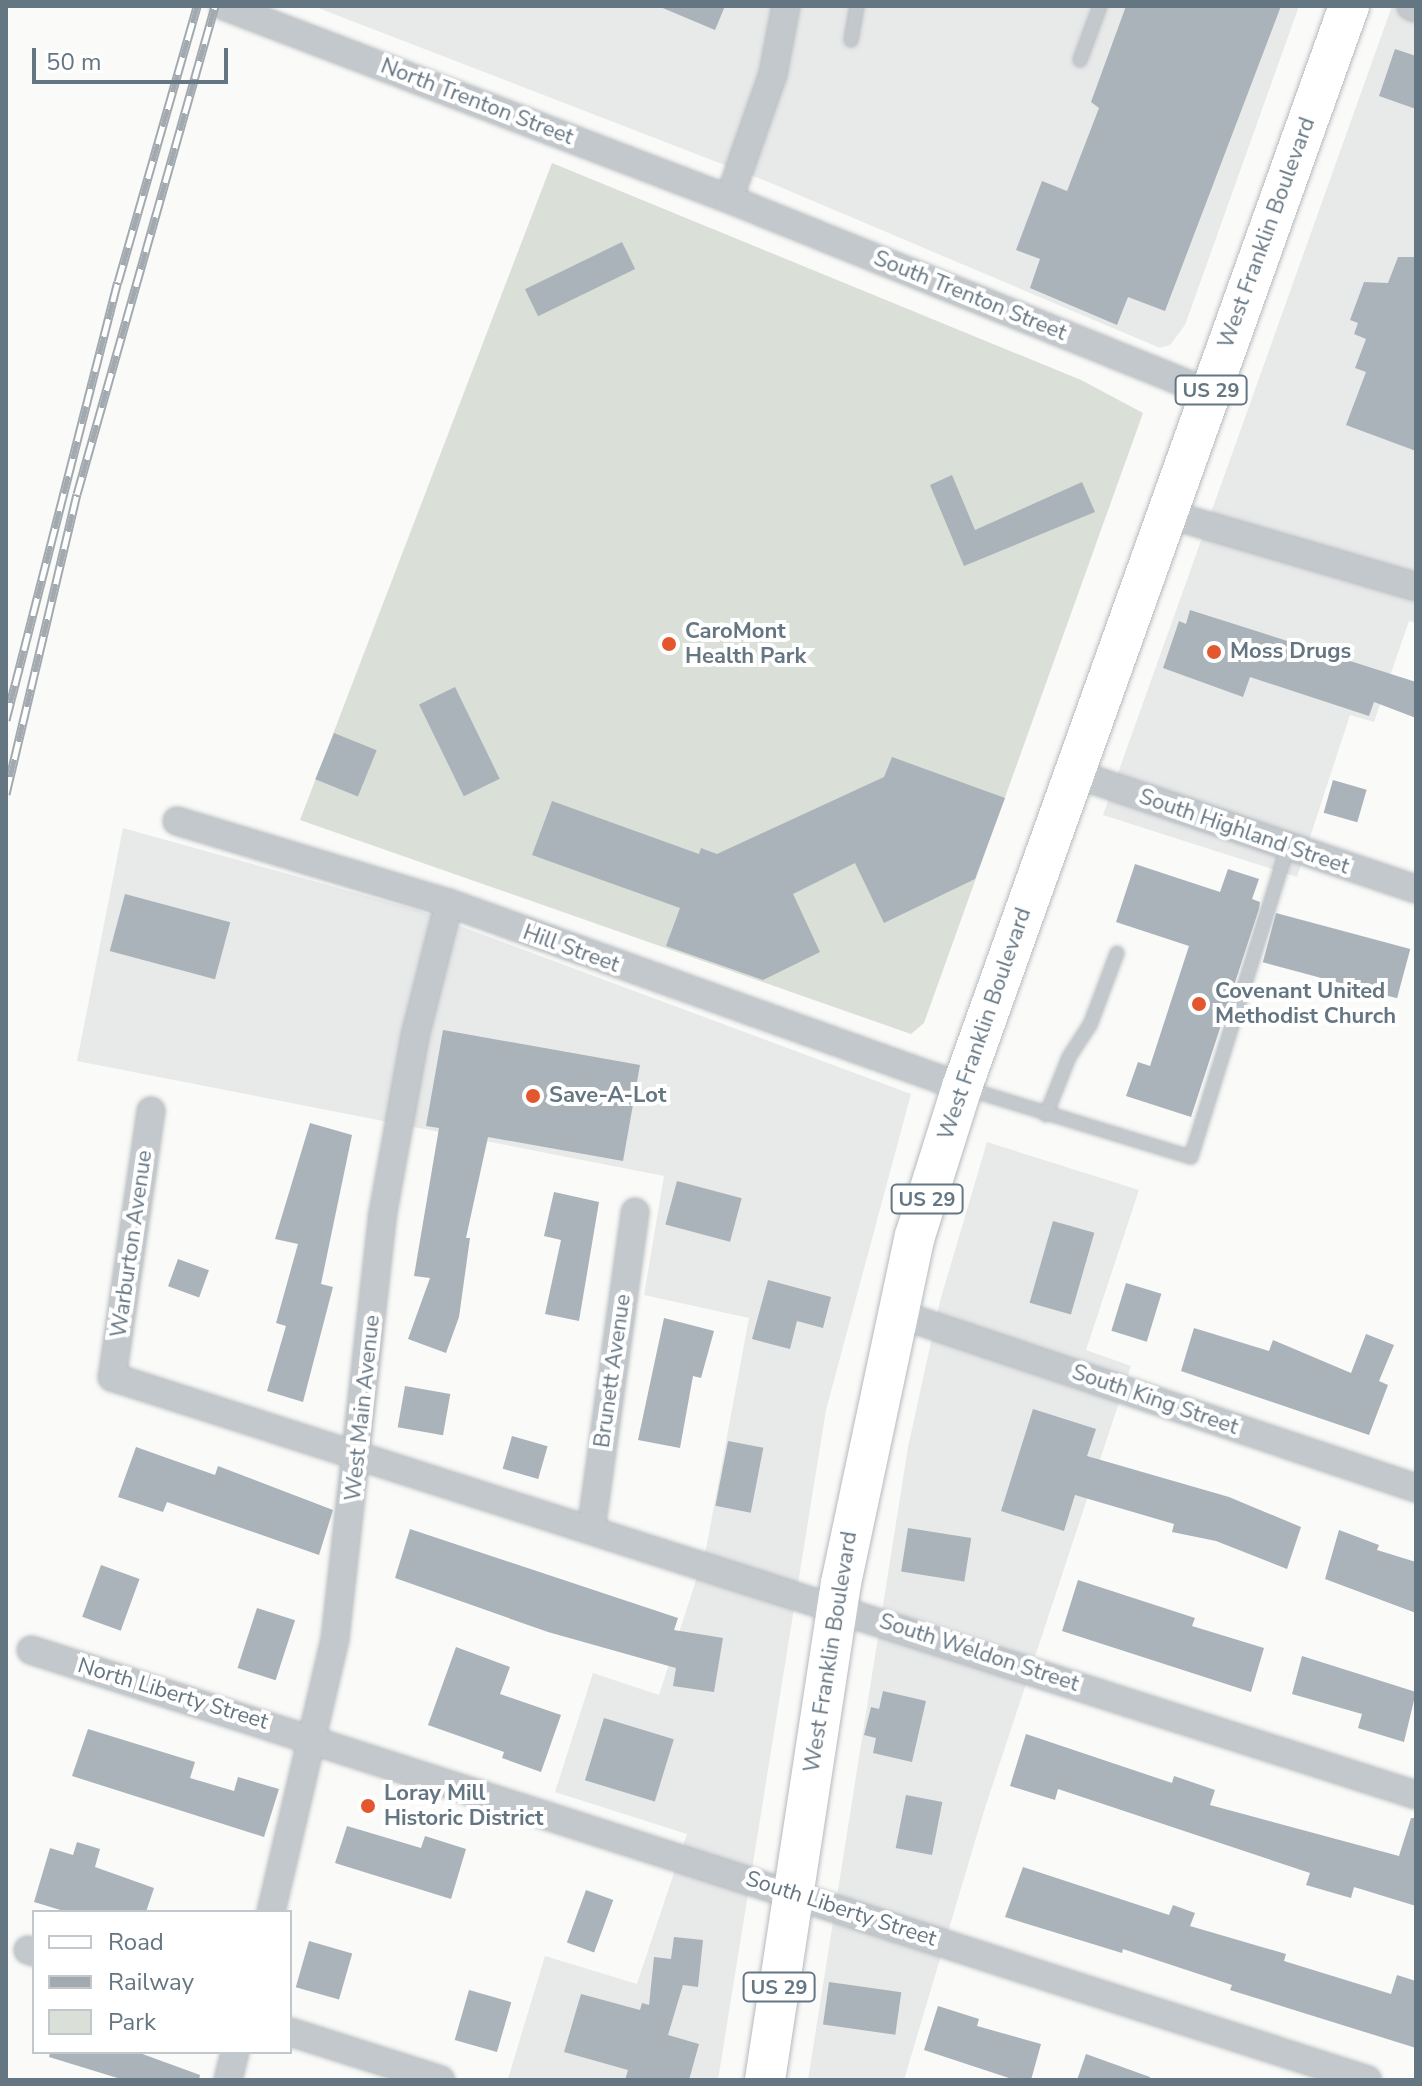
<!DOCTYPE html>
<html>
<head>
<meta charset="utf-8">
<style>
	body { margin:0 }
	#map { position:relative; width:1422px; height:2086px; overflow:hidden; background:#fafaf8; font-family:"Nunito Sans",sans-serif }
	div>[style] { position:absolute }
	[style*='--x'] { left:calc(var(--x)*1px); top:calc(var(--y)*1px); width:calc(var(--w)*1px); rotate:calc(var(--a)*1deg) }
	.built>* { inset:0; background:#e8e9e9 }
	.green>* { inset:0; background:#dadfd7 }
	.building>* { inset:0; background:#aab3b9; transform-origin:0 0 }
	.roads { filter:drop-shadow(0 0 2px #b5babe) drop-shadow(0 0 2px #b5babe) }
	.service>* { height:12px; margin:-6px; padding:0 6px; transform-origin:6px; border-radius:6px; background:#c3c8cc }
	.minor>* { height:26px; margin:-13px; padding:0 13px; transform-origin:13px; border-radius:13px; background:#c3c8cc }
	.primary>* { height:40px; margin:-20px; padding:0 20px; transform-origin:20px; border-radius:20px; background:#fff }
	.rail>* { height:9px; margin-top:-4.5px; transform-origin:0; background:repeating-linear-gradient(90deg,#fff 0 18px,#a2aab0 0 36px); box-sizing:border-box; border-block:2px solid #a2aab0 }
	.dots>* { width:22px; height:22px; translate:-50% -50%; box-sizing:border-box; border:4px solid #fff; border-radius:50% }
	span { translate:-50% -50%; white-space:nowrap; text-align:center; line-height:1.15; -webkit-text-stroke:8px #fff; paint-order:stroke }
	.shield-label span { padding:2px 6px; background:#fff; border:2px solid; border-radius:6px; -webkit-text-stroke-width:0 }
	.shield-label { font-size:20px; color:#657683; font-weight:700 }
	.street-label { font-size:22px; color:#657683 }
	.poi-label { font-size:22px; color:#657683; font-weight:700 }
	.left { translate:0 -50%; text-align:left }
	.frame { position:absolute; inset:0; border:8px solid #657683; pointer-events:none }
	.legend { position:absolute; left:32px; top:1910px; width:260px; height:144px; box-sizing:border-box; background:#fff; border:2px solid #c1c8cd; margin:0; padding:10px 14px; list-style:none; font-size:24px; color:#657683 }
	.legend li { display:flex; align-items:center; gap:16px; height:40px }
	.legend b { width:40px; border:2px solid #c1c8cd }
	.scale { position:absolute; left:32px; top:48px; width:196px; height:36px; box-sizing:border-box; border:4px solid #657683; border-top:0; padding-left:10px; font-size:24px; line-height:28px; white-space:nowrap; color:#657683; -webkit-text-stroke:6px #fff; paint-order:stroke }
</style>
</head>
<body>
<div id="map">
	<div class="built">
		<i style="clip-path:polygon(313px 6px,1299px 6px,1185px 325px,1170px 345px,1160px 348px,766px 181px)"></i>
		<i style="clip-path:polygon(1392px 6px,1416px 6px,1416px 623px,1409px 621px,1374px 722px,1350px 715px,1297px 877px,1103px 815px)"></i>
		<i style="clip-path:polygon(123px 828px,417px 910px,911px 1094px,826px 1410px,718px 2080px,508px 2079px,545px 1956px,637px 1984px,687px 1834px,555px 1792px,593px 1673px,659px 1695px,706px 1549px,749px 1318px,644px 1295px,664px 1176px,77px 1061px)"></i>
		<i style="clip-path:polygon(987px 1142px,1139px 1190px,1086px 1350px,1131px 1366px,984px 1811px,904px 2080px,808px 2080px,908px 1447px,940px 1301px)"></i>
	</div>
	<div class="green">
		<i style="clip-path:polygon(552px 163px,1081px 380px,1143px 413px,924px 1023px,911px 1034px,300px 820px)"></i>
	</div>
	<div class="building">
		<i style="clip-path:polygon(658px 6px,725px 6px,715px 30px)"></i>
		<i style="clip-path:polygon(1126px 6px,1281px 6px,1165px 311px,1128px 297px,1117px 325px,1030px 288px,1040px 259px,1016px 250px,1042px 181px,1067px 191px,1099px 108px,1091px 102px)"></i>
		<i style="clip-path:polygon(1395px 49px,1416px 56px,1416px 109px,1379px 96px)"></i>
		<i style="left:622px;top:242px;width:30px;height:108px;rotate:64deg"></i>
		<i style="clip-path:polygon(1398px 257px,1416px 257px,1416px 451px,1346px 425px,1366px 372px,1355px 368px,1366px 339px,1354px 334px,1358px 323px,1350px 320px,1364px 282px,1388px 283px)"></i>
		<i style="clip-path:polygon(952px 475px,975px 530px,1082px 482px,1095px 512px,964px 566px,930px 485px)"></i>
		<i style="clip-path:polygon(1190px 610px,1416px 682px,1416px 718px,1374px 702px,1369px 716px,1250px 677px,1243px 697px,1163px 668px,1179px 621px,1186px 624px)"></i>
		<i style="left:455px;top:687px;width:102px;height:40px;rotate:64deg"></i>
		<i style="left:334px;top:733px;width:46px;height:50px;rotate:22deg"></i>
		<i style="clip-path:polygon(892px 757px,1005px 798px,975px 879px,884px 923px,855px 863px,793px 894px,820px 952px,763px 980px,666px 946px,680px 908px,532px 855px,552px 801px,699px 854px,701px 848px,717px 854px,884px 777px)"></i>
		<i style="left:1333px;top:780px;width:35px;height:34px;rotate:16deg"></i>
		<i style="clip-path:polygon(1135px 864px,1220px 892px,1228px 869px,1259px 879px,1252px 899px,1260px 902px,1259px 909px,1191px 1117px,1126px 1096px,1138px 1062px,1150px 1066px,1189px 946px,1116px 922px)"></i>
		<i style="left:125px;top:894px;width:109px;height:59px;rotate:15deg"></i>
		<i style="left:1276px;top:913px;width:139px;height:51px;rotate:15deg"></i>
		<i style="clip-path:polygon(443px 1030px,640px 1065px,623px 1161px,488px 1137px,466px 1238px,470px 1238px,459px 1317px,446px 1353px,408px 1339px,430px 1278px,414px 1276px,439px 1128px,426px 1126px)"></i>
		<i style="clip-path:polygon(310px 1123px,352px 1135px,321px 1284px,333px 1287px,303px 1402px,267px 1391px,286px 1326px,276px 1323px,298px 1244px,275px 1239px)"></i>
		<i style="left:677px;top:1181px;width:67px;height:45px;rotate:15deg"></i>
		<i style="clip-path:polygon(554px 1192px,599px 1202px,579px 1321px,545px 1314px,561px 1240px,544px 1236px)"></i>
		<i style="left:1053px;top:1221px;width:43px;height:85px;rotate:16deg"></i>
		<i style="left:178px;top:1259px;width:33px;height:29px;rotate:20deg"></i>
		<i style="clip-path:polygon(768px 1280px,831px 1297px,823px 1328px,797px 1321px,790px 1349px,752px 1339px)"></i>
		<i style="left:1126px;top:1283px;width:37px;height:50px;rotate:17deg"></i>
		<i style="clip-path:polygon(664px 1318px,714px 1331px,701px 1378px,693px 1376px,680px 1448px,638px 1440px)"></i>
		<i style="clip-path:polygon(1194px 1328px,1269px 1351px,1273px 1340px,1351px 1373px,1366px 1334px,1394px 1345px,1379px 1381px,1388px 1385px,1369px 1435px,1181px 1371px)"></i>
		<i style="left:405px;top:1386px;width:46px;height:42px;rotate:10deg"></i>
		<i style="clip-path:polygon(1033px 1409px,1096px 1429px,1087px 1456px,1229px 1497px,1301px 1527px,1287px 1569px,1216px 1541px,1172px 1532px,1174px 1524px,1075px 1495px,1064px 1531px,1001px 1511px)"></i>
		<i style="left:512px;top:1436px;width:37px;height:34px;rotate:16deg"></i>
		<i style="left:728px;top:1441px;width:36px;height:66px;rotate:11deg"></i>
		<i style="clip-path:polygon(136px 1447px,215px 1475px,218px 1466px,333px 1510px,319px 1555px,167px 1502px,163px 1512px,118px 1497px)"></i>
		<i style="left:908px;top:1528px;width:64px;height:44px;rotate:9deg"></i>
		<i style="clip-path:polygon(410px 1529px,678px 1618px,674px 1630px,723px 1638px,714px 1692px,673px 1686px,676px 1668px,548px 1632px,395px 1578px)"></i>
		<i style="clip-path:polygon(1339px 1530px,1379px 1545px,1377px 1550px,1416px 1562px,1416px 1613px,1325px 1579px)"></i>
		<i style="left:101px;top:1565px;width:41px;height:55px;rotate:20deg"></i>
		<i style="clip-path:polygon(1078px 1580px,1195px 1618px,1192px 1626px,1264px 1648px,1251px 1692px,1062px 1631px)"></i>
		<i style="left:257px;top:1608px;width:40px;height:63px;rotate:18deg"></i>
		<i style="clip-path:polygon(456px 1647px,510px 1667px,500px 1694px,561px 1715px,541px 1772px,502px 1758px,504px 1752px,428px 1725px)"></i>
		<i style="clip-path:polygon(1302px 1656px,1416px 1692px,1404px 1742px,1358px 1728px,1362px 1714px,1292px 1694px)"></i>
		<i style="clip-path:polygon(883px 1691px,926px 1701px,912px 1762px,873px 1753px,876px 1738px,864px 1735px,871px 1707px,879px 1709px)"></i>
		<i style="left:604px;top:1718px;width:73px;height:65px;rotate:17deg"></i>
		<i style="clip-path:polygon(88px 1729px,195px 1762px,190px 1778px,234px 1791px,238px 1777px,279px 1789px,264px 1837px,72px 1776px)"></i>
		<i style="clip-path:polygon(1026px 1734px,1172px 1783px,1174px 1776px,1215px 1790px,1210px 1805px,1399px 1856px,1411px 1818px,1416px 1818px,1416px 1906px,1354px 1887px,1351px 1898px,1306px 1885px,1310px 1873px,1058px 1789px,1055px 1800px,1010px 1786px)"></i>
		<i style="left:906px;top:1795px;width:37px;height:54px;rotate:11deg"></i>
		<i style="clip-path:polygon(347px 1826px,421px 1848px,425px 1836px,466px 1849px,451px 1899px,335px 1863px)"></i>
		<i style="clip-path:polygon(77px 1842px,100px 1849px,95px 1867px,154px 1888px,146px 1912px,67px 1912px,34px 1902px,50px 1848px,73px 1855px)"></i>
		<i style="clip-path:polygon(1023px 1867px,1169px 1915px,1173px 1905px,1195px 1913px,1190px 1926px,1286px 1954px,1284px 1961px,1391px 1994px,1397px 1975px,1416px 1981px,1416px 2048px,1230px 1990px,1232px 1985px,1123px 1949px,1122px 1953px,1005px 1917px)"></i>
		<i style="left:586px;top:1890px;width:29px;height:56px;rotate:20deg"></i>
		<i style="clip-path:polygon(674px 1937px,703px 1940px,698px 1987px,683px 1985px,668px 2035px,699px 2044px,689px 2080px,625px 2080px,628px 2070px,564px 2052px,581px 1994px,640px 2010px,642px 2003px,649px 2005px,654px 1957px,671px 1959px)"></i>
		<i style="left:309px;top:1941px;width:45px;height:48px;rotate:16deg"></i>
		<i style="left:829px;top:1982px;width:73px;height:43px;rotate:8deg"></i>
		<i style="left:469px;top:1990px;width:44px;height:52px;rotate:16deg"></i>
		<i style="clip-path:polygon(938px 2006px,979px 2019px,977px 2026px,1041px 2044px,1031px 2080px,1015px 2080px,924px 2050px)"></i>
		<i style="clip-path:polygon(50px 2052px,137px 2052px,200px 2075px,199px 2080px,124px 2080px,49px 2057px)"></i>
		<i style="clip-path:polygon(1086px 2054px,1150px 2077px,1150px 2080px,1077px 2080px)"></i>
	</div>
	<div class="roads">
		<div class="service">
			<i style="--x:851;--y:40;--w:35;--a:-80"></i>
			<i style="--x:1080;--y:60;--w:58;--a:-69.7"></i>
			<i style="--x:968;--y:1089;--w:233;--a:17"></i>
			<i style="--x:1191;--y:1157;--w:324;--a:-72.7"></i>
			<i style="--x:1046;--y:1115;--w:62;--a:-68.4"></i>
			<i style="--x:1069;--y:1057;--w:38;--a:-57"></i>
			<i style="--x:1090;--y:1025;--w:77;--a:-69.4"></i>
		</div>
		<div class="minor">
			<i style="--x:224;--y:6;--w:541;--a:20.92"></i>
			<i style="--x:729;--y:199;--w:519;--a:21.97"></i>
			<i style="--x:1411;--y:6;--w:5;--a:22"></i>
			<i style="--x:729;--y:199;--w:133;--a:-70.6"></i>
			<i style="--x:773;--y:74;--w:69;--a:-79.2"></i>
			<i style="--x:1167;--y:514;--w:259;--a:16.3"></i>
			<i style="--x:1073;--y:773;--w:362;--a:18.7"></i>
			<i style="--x:177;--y:821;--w:284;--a:16.8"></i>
			<i style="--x:449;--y:903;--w:545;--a:19.73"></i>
			<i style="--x:151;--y:1111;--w:269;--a:98.3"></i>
			<i style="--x:112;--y:1377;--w:1369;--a:17.77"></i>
			<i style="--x:895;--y:1313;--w:550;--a:18.57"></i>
			<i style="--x:591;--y:1530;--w:321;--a:-82.1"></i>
			<i style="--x:31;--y:1650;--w:1404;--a:17.83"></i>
			<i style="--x:271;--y:1912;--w:280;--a:-76.8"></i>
			<i style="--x:335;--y:1639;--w:424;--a:-83.6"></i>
			<i style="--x:382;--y:1218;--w:185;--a:-79.7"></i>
			<i style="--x:415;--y:1036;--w:137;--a:-75.7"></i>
			<i style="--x:28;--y:1950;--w:6;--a:18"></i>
			<i style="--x:290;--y:2032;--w:158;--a:17.6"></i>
			<i style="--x:228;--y:2080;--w:29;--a:-76"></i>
		</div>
		<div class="primary">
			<i style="--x:765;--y:2080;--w:503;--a:-81.31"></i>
			<i style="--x:841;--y:1583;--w:355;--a:-78"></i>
			<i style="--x:915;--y:1236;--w:156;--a:-72.5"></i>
			<i style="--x:962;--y:1087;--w:1148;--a:-70.3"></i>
		</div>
	</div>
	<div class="rail">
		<i style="--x:6;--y:720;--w:452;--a:-75.7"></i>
		<i style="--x:118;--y:282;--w:287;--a:-74"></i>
		<i style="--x:6;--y:794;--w:308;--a:-76.7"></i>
		<i style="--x:77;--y:494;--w:507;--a:-74.21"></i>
	</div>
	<div class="dots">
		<i style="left:669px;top:644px;background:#e4572e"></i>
		<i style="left:1214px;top:652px;background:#e4572e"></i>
		<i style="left:1199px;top:1004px;background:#e4572e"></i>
		<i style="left:533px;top:1096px;background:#e4572e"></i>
		<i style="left:368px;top:1806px;background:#e4572e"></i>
	</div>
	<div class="shield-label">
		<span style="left:1211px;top:390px">US 29</span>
		<span style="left:927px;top:1199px">US 29</span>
		<span style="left:779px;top:1987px">US 29</span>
	</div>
	<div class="street-label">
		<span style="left:477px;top:102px;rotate:21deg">North Trenton Street</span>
		<span style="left:1267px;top:233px;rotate:-70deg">West Franklin Boulevard</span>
		<span style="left:970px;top:296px;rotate:22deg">South Trenton Street</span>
		<span style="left:1244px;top:832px;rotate:19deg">South Highland Street</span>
		<span style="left:571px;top:949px;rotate:20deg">Hill Street</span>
		<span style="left:985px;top:1024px;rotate:-71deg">West Franklin Boulevard</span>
		<span style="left:132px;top:1244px;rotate:-82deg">Warburton Avenue</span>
		<span style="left:613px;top:1371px;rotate:-82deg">Brunett Avenue</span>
		<span style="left:1155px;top:1400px;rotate:19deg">South King Street</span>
		<span style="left:363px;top:1408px;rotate:-84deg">West Main Avenue</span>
		<span style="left:831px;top:1652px;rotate:-81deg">West Franklin Boulevard</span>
		<span style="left:979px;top:1653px;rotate:18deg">South Weldon Street</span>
		<span style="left:173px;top:1694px;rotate:17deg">North Liberty Street</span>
		<span style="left:841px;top:1909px;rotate:18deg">South Liberty Street</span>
	</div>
	<div class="poi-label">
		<span class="left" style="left:685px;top:644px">CaroMont<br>Health Park</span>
		<span class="left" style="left:1230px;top:652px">Moss Drugs</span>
		<span class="left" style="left:1215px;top:1004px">Covenant United<br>Methodist Church</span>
		<span class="left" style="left:549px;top:1096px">Save-A-Lot</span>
		<span class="left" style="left:384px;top:1806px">Loray Mill<br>Historic District</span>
	</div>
	<div class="frame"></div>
	<ul class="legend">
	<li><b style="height:10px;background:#fff"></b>Road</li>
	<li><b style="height:10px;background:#a2aab0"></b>Railway</li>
	<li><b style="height:22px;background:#dadfd7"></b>Park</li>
	</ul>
	<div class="scale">50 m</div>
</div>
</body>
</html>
